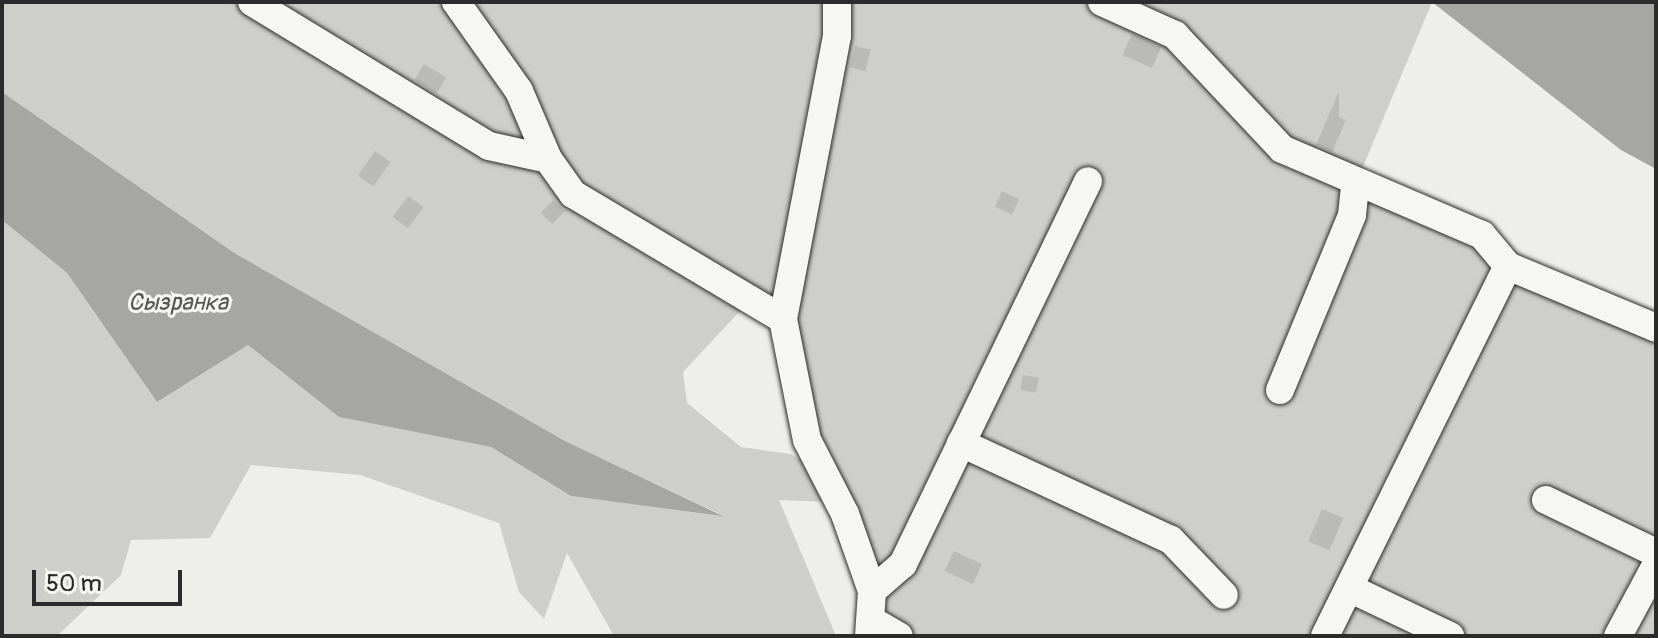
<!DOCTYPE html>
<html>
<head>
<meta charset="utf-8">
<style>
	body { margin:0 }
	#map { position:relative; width:1658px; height:638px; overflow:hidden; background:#eeeeea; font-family:Pangolin,sans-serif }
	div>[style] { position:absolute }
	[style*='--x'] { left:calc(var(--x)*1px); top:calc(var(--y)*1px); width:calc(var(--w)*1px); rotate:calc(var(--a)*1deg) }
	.green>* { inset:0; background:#cececa }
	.water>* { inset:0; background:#a6a6a3 }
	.building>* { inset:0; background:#babab7; transform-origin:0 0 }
	.roads { filter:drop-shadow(0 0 2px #2b2b2b) drop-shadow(0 0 2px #2b2b2b) }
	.minor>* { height:28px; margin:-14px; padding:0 14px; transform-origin:14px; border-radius:14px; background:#f6f6f2 }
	span { translate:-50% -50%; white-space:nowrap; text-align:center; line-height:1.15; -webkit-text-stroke:6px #f6f6f2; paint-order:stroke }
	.water-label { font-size:24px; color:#565655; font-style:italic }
	.frame { position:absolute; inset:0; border:4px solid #2b2b2b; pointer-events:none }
	.scale { position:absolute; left:32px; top:570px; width:150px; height:36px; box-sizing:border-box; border:4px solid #2b2b2b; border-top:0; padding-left:10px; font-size:24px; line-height:28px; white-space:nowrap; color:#2b2b2b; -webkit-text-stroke:6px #f6f6f2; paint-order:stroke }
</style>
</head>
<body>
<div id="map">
	<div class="green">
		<i style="clip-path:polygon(evenodd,2px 2px,1432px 2px,1355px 186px,1482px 235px,1508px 266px,1656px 328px,1656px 636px,869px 636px,873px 606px,827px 502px,779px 500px,836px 636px,614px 636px,567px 553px,544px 619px,519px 592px,499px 523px,360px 475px,251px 465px,210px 538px,131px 540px,121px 575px,57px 636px,2px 636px,2px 220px,67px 273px,157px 402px,248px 345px,339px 417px,491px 447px,571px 496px,720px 514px,565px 441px,236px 254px,2px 92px,2px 2px,741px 310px,783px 319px,822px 471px,790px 454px,741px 447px,687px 403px,683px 372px,741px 310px)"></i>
	</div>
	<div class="water">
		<i style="clip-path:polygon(1432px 2px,1656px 2px,1656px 169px,1621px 150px)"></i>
		<i style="clip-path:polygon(2px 92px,236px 254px,565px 441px,723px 516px,571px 496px,491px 447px,339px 417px,248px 345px,157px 402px,67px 273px,2px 220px)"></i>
	</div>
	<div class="building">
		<i style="left:1132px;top:34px;width:32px;height:23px;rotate:24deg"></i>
		<i style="left:855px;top:46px;width:16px;height:22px;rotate:14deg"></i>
		<i style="left:424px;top:64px;width:26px;height:19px;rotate:31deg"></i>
		<i style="clip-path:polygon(1339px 91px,1339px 117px,1346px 120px,1332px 152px,1316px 145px)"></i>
		<i style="left:375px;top:151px;width:19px;height:30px;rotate:35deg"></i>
		<i style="left:1002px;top:191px;width:19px;height:17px;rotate:25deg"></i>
		<i style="left:408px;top:196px;width:19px;height:26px;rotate:36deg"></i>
		<i style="left:553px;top:200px;width:16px;height:18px;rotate:43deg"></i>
		<i style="left:1023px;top:375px;width:16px;height:15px;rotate:11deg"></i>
		<i style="left:1322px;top:509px;width:23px;height:35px;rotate:23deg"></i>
		<i style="left:954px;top:551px;width:31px;height:22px;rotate:25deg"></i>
	</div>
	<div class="roads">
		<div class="minor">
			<i style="--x:252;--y:2;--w:277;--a:31.3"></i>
			<i style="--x:489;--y:146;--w:60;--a:12.4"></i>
			<i style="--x:456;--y:2;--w:109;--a:54.7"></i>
			<i style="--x:519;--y:91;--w:74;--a:66.9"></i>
			<i style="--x:548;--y:159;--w:43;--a:54.5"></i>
			<i style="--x:573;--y:194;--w:244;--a:30.8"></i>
			<i style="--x:783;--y:319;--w:123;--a:78.8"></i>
			<i style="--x:807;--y:440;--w:83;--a:62.8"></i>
			<i style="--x:845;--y:514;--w:82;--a:70.7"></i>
			<i style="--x:872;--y:591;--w:45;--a:93.8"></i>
			<i style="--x:1102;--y:2;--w:80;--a:24.3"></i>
			<i style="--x:1175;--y:35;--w:156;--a:46.8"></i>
			<i style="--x:1282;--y:149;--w:218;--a:23.3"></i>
			<i style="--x:1482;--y:235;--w:40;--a:50"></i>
			<i style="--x:1508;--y:266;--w:160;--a:22.7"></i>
			<i style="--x:783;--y:319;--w:288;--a:-79.2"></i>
			<i style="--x:837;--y:36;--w:34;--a:-90"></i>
			<i style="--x:1280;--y:390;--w:189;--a:-67.6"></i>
			<i style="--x:1352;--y:215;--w:29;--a:-84"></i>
			<i style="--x:961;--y:443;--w:231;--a:24.8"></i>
			<i style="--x:1171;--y:540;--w:76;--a:46.1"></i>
			<i style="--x:1546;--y:500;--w:122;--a:25.7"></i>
			<i style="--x:1349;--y:588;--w:112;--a:25.4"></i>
			<i style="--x:872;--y:591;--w:41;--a:-41.1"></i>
			<i style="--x:903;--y:564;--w:425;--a:-64.2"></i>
			<i style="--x:871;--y:620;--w:32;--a:30"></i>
			<i style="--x:1325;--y:636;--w:413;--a:-63.7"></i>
			<i style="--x:1618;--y:636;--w:81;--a:-61.8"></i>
		</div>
	</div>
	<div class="water-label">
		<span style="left:178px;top:303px">Сызранка</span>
	</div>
	<div class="frame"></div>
	<div class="scale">50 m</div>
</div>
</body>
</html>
